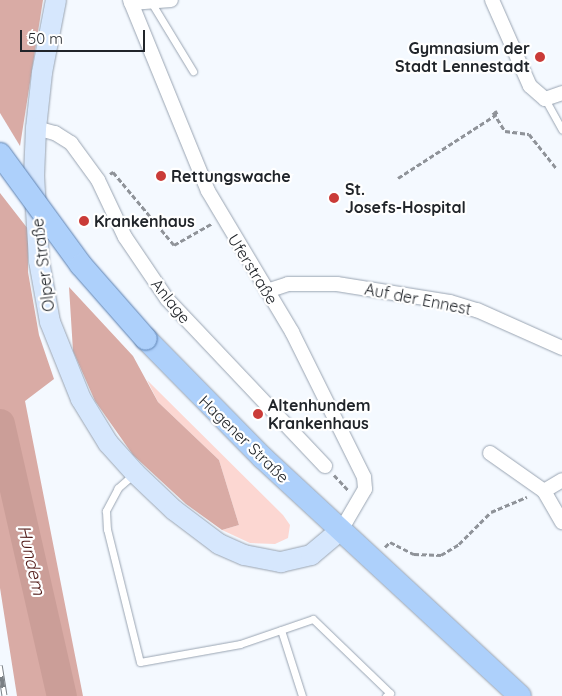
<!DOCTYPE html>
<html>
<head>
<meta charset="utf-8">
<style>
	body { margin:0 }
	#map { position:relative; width:562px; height:696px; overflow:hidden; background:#f4f9ff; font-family:Quicksand,sans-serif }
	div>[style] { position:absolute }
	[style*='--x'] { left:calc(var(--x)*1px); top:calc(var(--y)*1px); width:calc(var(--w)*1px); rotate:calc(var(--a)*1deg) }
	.green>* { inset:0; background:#fcd7d2 }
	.forest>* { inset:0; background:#d9aba5 }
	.river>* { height:30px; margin:-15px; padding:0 15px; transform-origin:15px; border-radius:15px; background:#cb9e98 }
	.path>* { height:3px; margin-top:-1.5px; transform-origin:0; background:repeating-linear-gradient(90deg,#8f9399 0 5px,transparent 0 7.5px) }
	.roads { filter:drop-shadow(0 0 1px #99a4b2) drop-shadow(0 0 1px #99a4b2) }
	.lane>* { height:7px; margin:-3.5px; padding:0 3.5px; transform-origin:3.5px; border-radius:3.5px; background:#fff }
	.street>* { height:14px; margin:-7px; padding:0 7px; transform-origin:7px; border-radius:7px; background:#fff }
	.secondary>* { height:20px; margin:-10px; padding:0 10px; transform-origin:10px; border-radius:10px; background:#d6e7fd }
	.primary>* { height:22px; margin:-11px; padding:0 11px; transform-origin:11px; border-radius:11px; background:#add0fb }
	.rail>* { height:5.5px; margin-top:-2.75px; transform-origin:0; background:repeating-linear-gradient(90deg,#fff 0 11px,#7b8085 0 22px); box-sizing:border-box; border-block:1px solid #7b8085 }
	.path-bridge>* { height:3px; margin-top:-1.5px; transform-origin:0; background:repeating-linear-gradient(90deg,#8f9399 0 5px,transparent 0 7.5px) }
	.bridges { filter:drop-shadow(0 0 1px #597fb0) drop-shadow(0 0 1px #597fb0) }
	.primary-bridge>* { height:22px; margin:-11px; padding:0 11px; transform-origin:11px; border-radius:11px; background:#add0fb }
	.dots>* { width:14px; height:14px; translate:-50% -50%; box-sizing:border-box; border:2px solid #fff; border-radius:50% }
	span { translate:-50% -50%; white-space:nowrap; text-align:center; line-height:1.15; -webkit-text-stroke:4.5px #fff; paint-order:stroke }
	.poi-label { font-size:16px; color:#21252a; font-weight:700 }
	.right { translate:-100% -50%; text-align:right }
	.left { translate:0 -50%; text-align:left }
	.street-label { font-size:16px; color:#21252a }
	.water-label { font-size:18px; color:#4f1714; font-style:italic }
	.scale { position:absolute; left:20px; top:30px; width:125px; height:22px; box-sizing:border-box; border:2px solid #21252a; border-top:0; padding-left:6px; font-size:15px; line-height:18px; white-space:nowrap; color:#21252a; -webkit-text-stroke:4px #fff; paint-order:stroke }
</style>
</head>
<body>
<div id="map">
	<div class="green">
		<i style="clip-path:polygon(147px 380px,283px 515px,290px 525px,288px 538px,275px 544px,250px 543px,222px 530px,239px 525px,219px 460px,158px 402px)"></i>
	</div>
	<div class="forest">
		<i style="clip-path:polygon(0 0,43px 0,20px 146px,0 113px)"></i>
		<i style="clip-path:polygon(0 193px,28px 229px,28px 272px,39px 335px,54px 379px,25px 401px,83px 696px,17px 696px,0 588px)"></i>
		<i style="clip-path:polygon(69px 287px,133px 356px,158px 402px,219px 460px,239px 525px,222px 530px,186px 504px,133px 455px,95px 401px,73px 351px)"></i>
	</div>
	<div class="river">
		<i style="--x:0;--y:424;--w:279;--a:77.2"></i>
	</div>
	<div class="path">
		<i style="--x:505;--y:131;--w:24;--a:7"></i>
		<i style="--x:529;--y:134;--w:43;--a:51.5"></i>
		<i style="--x:110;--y:174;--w:4;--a:-34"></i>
		<i style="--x:113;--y:172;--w:95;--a:50.1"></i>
		<i style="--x:174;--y:245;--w:43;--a:-29.6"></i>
		<i style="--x:398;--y:178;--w:118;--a:-32.9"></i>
		<i style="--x:497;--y:114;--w:4;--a:-117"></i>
		<i style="--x:334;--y:475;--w:22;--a:47"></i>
		<i style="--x:385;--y:547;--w:7;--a:-45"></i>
		<i style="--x:390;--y:542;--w:27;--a:27"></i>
		<i style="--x:414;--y:554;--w:27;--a:2"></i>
		<i style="--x:441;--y:555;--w:21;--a:-31"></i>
		<i style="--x:459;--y:544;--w:45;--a:-45"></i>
		<i style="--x:491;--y:512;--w:39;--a:-23"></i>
	</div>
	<div class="roads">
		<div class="lane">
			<i style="--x:151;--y:2;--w:81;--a:58.7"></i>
			<i style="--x:545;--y:99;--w:35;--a:61"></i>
			<i style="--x:135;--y:473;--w:23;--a:139"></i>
			<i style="--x:118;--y:488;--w:26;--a:118"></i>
			<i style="--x:106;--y:511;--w:18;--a:87"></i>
			<i style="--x:107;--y:529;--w:137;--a:76.1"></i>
			<i style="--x:140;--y:662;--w:102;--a:-10.2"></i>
			<i style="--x:240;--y:644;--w:77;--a:-18.9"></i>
			<i style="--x:313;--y:619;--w:107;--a:43.9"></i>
			<i style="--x:390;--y:693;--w:5;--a:143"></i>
			<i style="--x:281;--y:630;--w:69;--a:72.3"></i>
		</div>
		<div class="street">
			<i style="--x:130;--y:0;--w:206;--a:67.8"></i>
			<i style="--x:208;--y:191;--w:164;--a:59.2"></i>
			<i style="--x:292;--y:332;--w:162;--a:63.6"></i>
			<i style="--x:364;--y:477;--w:12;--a:85"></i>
			<i style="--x:365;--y:489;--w:48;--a:120.3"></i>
			<i style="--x:492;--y:0;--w:94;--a:66.2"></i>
			<i style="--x:530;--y:86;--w:20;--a:41"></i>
			<i style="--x:545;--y:99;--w:18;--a:-19"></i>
			<i style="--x:131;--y:3;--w:40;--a:-4.3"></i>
			<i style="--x:36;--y:128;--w:20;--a:15"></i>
			<i style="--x:55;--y:133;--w:19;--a:32"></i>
			<i style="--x:71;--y:143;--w:46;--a:53.9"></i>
			<i style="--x:98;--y:180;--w:63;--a:64.7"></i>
			<i style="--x:125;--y:237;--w:75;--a:55.9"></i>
			<i style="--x:167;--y:299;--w:230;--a:46.6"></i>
			<i style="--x:267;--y:291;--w:22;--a:-18"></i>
			<i style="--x:288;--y:284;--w:49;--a:0"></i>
			<i style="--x:337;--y:284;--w:114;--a:9.1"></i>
			<i style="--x:450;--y:302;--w:28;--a:17"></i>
			<i style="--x:477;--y:310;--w:93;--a:24.1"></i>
			<i style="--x:490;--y:453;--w:66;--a:35.1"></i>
			<i style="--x:544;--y:491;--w:36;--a:60"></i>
			<i style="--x:544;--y:491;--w:21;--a:-31"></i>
		</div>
		<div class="secondary">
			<i style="--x:56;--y:0;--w:74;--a:100.9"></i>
			<i style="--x:42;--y:73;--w:55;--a:96.2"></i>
			<i style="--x:36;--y:128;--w:48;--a:92.4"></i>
			<i style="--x:34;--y:176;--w:85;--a:86.6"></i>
			<i style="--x:39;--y:261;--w:62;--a:79.8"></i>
			<i style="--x:50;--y:322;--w:83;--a:68.1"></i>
			<i style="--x:81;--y:399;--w:52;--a:58.5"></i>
			<i style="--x:108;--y:443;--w:40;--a:48"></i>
			<i style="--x:135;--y:473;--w:54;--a:43.5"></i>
			<i style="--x:174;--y:510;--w:56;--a:37.1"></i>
			<i style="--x:219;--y:544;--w:27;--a:24"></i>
			<i style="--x:244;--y:555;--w:38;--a:11"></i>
			<i style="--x:281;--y:562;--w:31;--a:-13"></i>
			<i style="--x:311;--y:555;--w:39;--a:-40"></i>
		</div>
		<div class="primary">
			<i style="--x:146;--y:339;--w:167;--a:45.5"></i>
			<i style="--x:263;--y:458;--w:350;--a:42.8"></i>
		</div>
	</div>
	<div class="rail">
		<i style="--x:0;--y:666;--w:30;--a:81"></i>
	</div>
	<div class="path-bridge">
		<i style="--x:493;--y:112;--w:22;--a:58"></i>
	</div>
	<div class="bridges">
		<div class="primary-bridge">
			<i style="--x:0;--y:154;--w:137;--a:53.9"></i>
			<i style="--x:81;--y:265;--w:98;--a:48.7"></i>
		</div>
	</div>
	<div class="dots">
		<i style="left:540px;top:57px;background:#ca3b38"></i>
		<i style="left:161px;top:176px;background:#ca3b38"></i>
		<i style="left:334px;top:198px;background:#ca3b38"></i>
		<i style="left:84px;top:221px;background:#ca3b38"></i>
		<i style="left:258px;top:414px;background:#ca3b38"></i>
	</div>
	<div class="poi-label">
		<span class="right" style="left:530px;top:57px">Gymnasium der<br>Stadt Lennestadt</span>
		<span class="left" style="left:171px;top:176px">Rettungswache</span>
		<span class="left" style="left:345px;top:198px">St.<br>Josefs-Hospital</span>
		<span class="left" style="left:94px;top:221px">Krankenhaus</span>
		<span class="left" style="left:268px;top:414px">Altenhundem<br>Krankenhaus</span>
	</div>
	<div class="street-label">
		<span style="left:43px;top:265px;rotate:-97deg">Olper Straße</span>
		<span style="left:253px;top:269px;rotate:58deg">Uferstraße</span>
		<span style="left:418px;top:299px;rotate:11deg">Auf der Ennest</span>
		<span style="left:171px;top:301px;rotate:51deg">Anlage</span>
		<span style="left:244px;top:439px;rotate:44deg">Hagener Straße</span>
	</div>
	<div class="water-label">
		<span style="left:31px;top:560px;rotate:77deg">Hundem</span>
	</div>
	<div class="scale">50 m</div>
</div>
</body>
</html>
